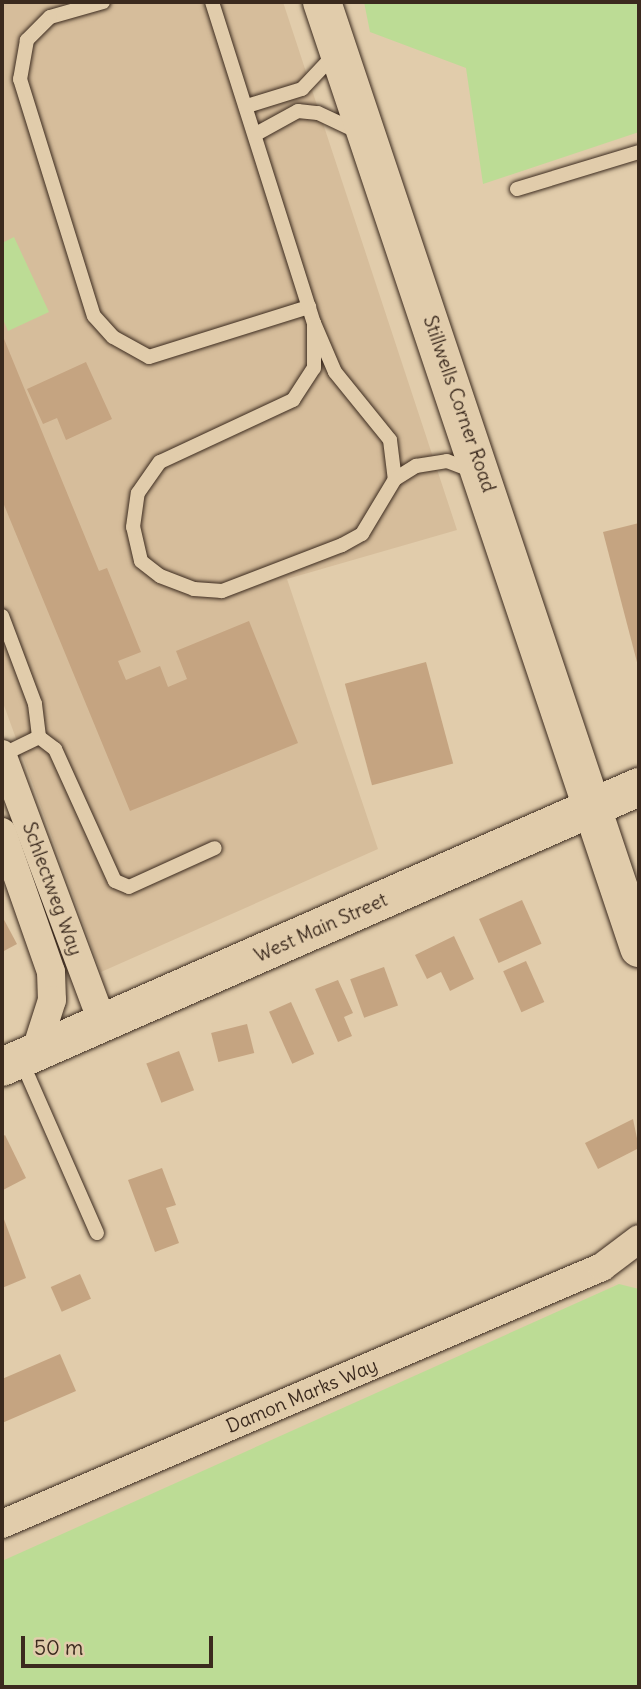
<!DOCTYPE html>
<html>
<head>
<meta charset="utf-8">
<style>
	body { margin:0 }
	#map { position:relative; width:641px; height:1689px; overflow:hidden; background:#e1ccab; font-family:Delius,sans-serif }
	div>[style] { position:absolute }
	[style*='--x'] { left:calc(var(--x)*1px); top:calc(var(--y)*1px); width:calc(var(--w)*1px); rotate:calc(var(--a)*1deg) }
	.built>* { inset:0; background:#d6bd9b }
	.green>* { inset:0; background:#bcdc95 }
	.building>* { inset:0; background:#c5a481; transform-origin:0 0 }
	.roads { filter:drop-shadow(0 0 2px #3b2a1e) drop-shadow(0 0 2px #3b2a1e) }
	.lane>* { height:14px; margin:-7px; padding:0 7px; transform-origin:7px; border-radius:7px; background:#e1ccab }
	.street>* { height:28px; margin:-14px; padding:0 14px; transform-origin:14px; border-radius:14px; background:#e1ccab }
	.secondary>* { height:38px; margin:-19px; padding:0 19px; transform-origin:19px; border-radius:19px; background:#e1ccab }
	.primary>* { height:38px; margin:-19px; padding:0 19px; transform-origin:19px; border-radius:19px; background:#e1ccab }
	span { translate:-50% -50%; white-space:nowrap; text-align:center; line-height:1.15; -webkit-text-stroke:5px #e1ccab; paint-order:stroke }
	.street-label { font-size:19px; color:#3b2a1e }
	.frame { position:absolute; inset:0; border:4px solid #3b2a1e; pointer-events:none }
	.scale { position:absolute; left:21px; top:1636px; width:192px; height:32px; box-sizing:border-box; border:4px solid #3b2a1e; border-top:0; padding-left:9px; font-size:21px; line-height:24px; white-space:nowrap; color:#3b2a1e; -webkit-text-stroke:5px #e1ccab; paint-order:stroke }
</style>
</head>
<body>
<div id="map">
	<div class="built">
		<i style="clip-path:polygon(2px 2px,283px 2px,457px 530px,287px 579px,378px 849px,101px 972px,2px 700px)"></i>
	</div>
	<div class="green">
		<i style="clip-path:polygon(364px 2px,639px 2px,639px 132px,483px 184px,466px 68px,370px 32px)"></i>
		<i style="clip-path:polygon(14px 237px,49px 312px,8px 331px,2px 317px,2px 243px)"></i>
		<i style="clip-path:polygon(619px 1284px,639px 1289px,639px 1687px,2px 1687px,2px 1561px)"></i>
	</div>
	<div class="building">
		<i style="clip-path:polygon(2px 334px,99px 571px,107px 568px,141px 652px,118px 661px,126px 680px,160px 666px,168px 687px,187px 679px,176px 651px,249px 621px,298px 743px,130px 811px,2px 500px)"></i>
		<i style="clip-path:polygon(86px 362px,112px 419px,66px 440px,57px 418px,43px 424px,27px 389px)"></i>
		<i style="clip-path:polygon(639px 523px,639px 666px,638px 666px,603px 532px)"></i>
		<i style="left:426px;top:662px;width:105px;height:84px;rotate:75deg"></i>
		<i style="left:522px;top:900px;width:48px;height:47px;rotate:66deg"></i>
		<i style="clip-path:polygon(2px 916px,17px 944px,2px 952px)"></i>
		<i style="clip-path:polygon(454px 936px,474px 979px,450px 991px,441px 972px,427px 979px,415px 955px)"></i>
		<i style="left:526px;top:961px;width:45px;height:25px;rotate:66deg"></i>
		<i style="left:384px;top:967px;width:41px;height:36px;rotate:70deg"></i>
		<i style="clip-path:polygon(338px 980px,353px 1013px,344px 1017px,352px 1036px,338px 1042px,315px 989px)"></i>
		<i style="left:291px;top:1002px;width:57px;height:24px;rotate:66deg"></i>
		<i style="left:247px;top:1024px;width:30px;height:37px;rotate:76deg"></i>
		<i style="left:179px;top:1051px;width:42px;height:35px;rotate:69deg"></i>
		<i style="clip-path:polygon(633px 1119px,639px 1148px,598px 1169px,585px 1143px)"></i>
		<i style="clip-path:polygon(5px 1135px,26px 1178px,3px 1190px,2px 1137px)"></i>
		<i style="clip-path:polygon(162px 1168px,176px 1205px,166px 1208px,179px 1243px,155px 1252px,128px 1180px)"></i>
		<i style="clip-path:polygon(2px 1214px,26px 1278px,2px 1288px)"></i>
		<i style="left:80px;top:1274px;width:27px;height:32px;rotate:66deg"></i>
		<i style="clip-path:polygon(60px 1354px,76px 1391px,2px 1423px,2px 1379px)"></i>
	</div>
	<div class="roads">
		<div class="lane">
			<i style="--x:103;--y:2;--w:55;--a:164.2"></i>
			<i style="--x:50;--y:17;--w:33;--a:135"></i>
			<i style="--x:27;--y:40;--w:40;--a:100"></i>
			<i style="--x:20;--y:79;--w:248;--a:72.7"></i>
			<i style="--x:94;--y:316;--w:28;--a:48"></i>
			<i style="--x:113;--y:337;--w:41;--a:29.1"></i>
			<i style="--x:149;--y:357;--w:168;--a:-17.4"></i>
			<i style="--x:212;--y:2;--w:337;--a:72.4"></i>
			<i style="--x:314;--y:323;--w:53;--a:66.8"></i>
			<i style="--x:335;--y:372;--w:87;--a:51"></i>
			<i style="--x:390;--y:440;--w:39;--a:83"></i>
			<i style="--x:395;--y:479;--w:64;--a:121"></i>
			<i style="--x:362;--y:534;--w:23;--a:151"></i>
			<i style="--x:342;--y:545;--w:129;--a:159"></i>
			<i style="--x:222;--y:591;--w:28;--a:-176"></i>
			<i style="--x:194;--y:589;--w:36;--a:-159"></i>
			<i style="--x:160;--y:576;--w:24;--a:-142"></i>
			<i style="--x:141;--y:561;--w:35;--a:-103"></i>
			<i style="--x:133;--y:527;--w:34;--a:-82"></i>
			<i style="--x:138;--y:493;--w:38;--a:-55"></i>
			<i style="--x:160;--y:462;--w:147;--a:-25"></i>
			<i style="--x:293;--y:400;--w:38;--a:-57"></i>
			<i style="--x:314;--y:368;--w:45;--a:-90"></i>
			<i style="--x:247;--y:106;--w:58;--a:-17.2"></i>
			<i style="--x:302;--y:89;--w:48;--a:-46.7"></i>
			<i style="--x:256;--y:134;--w:48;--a:-28.7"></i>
			<i style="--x:298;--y:111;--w:20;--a:6"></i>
			<i style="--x:318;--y:113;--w:42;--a:25.3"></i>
			<i style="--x:517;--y:189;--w:127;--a:-16.9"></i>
			<i style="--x:395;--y:479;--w:25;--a:-32"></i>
			<i style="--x:416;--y:466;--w:31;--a:-9"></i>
			<i style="--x:447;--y:461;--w:30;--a:21"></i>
			<i style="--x:2;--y:616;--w:94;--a:69.4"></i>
			<i style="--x:35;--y:704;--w:33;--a:83"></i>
			<i style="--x:2;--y:755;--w:41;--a:-25.9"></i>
			<i style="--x:39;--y:737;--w:20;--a:37"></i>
			<i style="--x:55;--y:749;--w:145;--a:65.6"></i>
			<i style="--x:115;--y:881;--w:15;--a:23"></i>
			<i style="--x:129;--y:887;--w:94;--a:-24.4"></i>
			<i style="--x:21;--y:1060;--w:189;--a:66.3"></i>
		</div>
		<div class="street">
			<i style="--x:2;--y:754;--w:288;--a:69.5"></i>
			<i style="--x:2;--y:832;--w:148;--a:70.7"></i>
			<i style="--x:51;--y:972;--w:28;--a:88"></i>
			<i style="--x:52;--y:1000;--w:56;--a:107.8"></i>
			<i style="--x:2;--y:1524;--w:653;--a:-23.19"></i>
			<i style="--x:602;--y:1267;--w:46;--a:-37.1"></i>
		</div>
		<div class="secondary">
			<i style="--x:322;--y:2;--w:998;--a:71.47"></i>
		</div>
		<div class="primary">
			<i style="--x:2;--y:1067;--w:696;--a:-23.73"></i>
		</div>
	</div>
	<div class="street-label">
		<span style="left:459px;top:404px;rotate:71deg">Stillwells Corner Road</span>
		<span style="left:52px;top:889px;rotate:70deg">Schlectweg Way</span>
		<span style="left:321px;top:928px;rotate:-24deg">West Main Street</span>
		<span style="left:302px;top:1396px;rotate:-23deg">Damon Marks Way</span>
	</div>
	<div class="frame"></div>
	<div class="scale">50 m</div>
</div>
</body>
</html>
